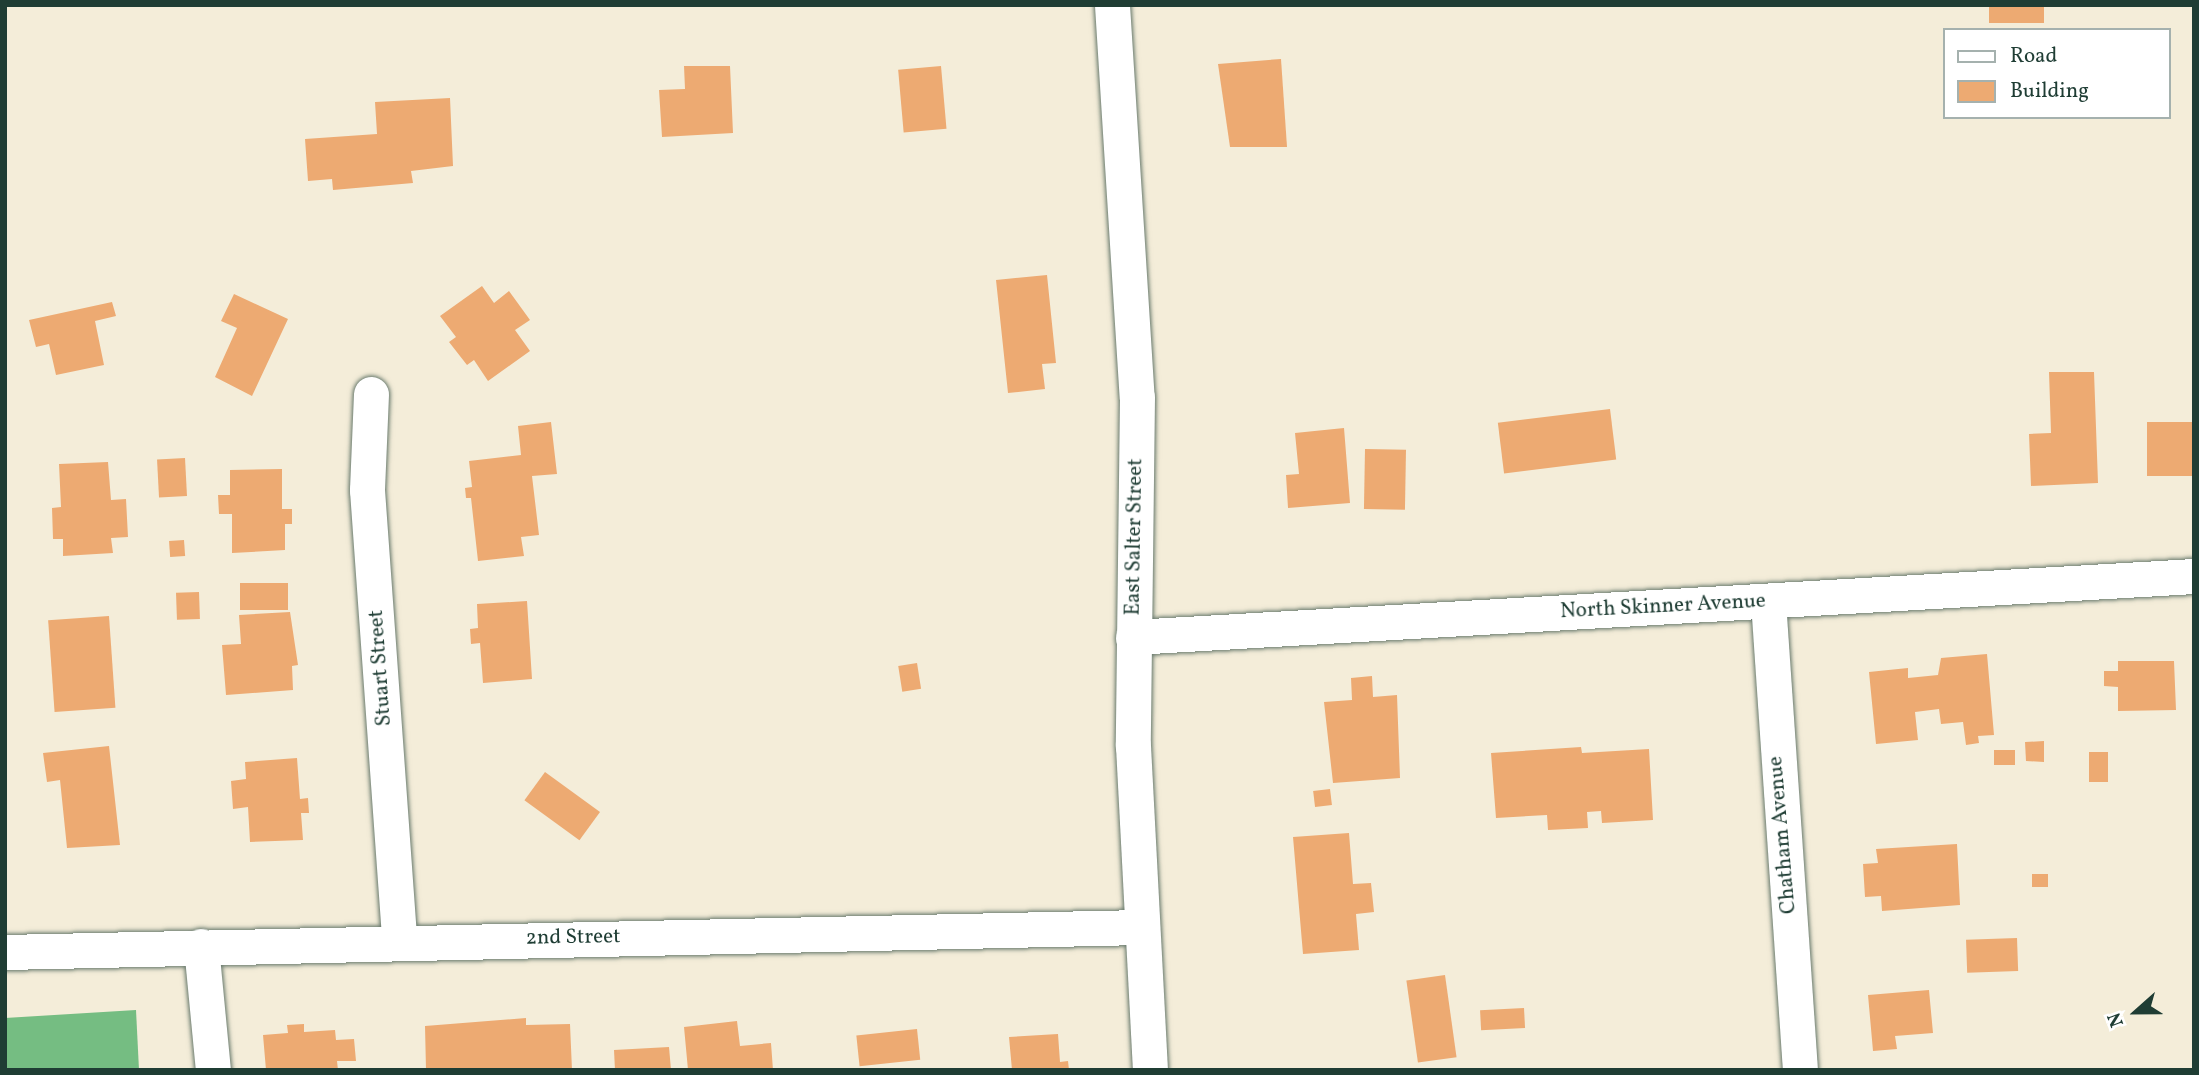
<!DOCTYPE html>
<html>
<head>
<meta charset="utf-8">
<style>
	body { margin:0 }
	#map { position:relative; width:2199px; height:1075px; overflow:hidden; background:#f4edd9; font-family:Vollkorn,serif }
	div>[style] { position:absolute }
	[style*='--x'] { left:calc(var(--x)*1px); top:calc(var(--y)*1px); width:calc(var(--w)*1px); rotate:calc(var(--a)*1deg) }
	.forest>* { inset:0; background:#75bd82 }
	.building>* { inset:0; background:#edaa72; transform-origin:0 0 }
	.roads { filter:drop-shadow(0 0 2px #6a7b6e) drop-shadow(0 0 2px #6a7b6e) }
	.minor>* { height:35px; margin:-17.5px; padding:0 17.5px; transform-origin:17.5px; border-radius:17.5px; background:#fff }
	span { translate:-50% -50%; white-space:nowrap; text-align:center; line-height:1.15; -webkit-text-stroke:5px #fff; paint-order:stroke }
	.street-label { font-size:21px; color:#1f3d34 }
	.frame { position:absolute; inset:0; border:7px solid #1f3d34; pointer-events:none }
	.legend { position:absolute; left:1943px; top:28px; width:228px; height:91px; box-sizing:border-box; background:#fff; border:2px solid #a5b1ae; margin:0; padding:9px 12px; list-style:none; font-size:21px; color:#1f3d34 }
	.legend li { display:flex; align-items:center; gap:14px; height:35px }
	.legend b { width:35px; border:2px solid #a5b1ae }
	.north { position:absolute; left:2101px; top:977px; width:70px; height:70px; -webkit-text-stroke:5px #fff; paint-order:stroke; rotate:249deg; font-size:19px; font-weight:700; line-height:28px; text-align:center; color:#1f3d34 }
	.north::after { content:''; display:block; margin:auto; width:24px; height:32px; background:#1f3d34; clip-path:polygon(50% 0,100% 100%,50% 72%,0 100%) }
</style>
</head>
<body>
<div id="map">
	<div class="forest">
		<i style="clip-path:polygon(136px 1010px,139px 1070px,5px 1070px,5px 1018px)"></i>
	</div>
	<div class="building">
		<i style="left:1989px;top:5px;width:55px;height:18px"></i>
		<i style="clip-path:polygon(1281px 59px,1287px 147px,1230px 147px,1218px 64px)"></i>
		<i style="clip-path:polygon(684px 66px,730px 66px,733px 133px,662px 137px,659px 90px,685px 89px)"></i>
		<i style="left:941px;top:66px;width:63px;height:43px;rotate:85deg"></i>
		<i style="clip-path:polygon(450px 98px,453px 166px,411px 171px,413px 183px,333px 190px,332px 179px,308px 181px,305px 139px,377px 134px,375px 102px)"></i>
		<i style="clip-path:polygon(1047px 275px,1056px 363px,1042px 364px,1045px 389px,1008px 393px,996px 280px)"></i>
		<i style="clip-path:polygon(482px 286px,494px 303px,509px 291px,530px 320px,515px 330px,530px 351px,488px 381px,474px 360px,467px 365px,449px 342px,456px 337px,440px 316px)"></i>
		<i style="clip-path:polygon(234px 294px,288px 319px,252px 396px,215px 377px,237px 328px,221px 321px)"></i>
		<i style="clip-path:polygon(112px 302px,116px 316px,95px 321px,104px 365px,56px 375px,49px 344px,36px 347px,29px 320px)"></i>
		<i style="clip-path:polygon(2049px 372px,2094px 372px,2098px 483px,2031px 486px,2029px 434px,2051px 433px)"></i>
		<i style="left:1610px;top:409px;width:51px;height:113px;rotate:83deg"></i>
		<i style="clip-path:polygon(551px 422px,557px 474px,532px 476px,539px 535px,521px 537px,524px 556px,478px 561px,471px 498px,466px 498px,465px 488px,472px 487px,469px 461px,521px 455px,518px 426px)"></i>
		<i style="left:2194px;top:422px;width:54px;height:47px;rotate:90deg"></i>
		<i style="clip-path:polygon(1344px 428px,1350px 503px,1288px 508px,1286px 475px,1299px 474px,1295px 433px)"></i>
		<i style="left:1365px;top:449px;width:41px;height:60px;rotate:1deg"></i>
		<i style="left:185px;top:458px;width:38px;height:28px;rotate:87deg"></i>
		<i style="clip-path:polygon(108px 462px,111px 500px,126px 499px,128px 537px,111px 538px,113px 553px,63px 556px,63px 539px,53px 539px,52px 508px,61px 507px,59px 464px)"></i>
		<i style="clip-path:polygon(282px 469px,282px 509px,292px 509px,292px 524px,285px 524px,285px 550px,232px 553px,232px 514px,219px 514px,218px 495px,230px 495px,230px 470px)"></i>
		<i style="left:184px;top:540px;width:16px;height:15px;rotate:86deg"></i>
		<i style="left:288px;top:583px;width:27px;height:48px;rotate:90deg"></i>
		<i style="left:199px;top:592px;width:27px;height:23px;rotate:88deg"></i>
		<i style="clip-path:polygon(527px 601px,532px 679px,483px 683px,480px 643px,471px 644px,470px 629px,478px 628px,477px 604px)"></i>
		<i style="clip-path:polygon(290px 612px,298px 665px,292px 666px,293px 690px,226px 695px,222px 645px,241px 644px,239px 615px)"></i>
		<i style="left:109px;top:616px;width:92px;height:61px;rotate:86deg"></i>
		<i style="clip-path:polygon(1987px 654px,1994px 735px,1978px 736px,1979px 743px,1966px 745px,1963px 722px,1941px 724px,1939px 709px,1915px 712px,1918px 740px,1876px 744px,1869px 672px,1908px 668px,1908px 678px,1938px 675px,1941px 658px)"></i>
		<i style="clip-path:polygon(2118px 661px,2174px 661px,2176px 710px,2118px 711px,2118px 687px,2104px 686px,2104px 671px,2118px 671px)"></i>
		<i style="left:917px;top:663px;width:26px;height:19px;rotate:81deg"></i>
		<i style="clip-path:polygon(1372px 676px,1373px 697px,1397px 695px,1400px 778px,1333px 783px,1324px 702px,1352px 700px,1351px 678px)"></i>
		<i style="clip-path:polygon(2044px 741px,2044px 762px,2026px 761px,2025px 742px)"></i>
		<i style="clip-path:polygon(109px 746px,120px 845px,67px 848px,60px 780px,47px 782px,43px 753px)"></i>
		<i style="clip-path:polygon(1581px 747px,1582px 753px,1649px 749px,1653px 820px,1602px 823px,1601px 811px,1587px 812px,1588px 828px,1548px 830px,1547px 815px,1496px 818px,1491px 753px)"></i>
		<i style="left:2015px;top:750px;width:15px;height:21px;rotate:90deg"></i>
		<i style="left:2089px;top:752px;width:19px;height:30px"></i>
		<i style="clip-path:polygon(297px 758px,300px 799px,308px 798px,309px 813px,301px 813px,303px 840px,250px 842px,248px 807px,233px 809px,231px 781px,246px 779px,245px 762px)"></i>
		<i style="left:545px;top:772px;width:68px;height:35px;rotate:36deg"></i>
		<i style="left:1330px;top:789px;width:16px;height:17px;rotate:83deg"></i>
		<i style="clip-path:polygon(1349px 833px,1353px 884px,1371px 883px,1374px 912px,1356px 914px,1359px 950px,1303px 954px,1293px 837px)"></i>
		<i style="clip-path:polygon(1957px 844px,1960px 905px,1882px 911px,1881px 896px,1865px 897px,1863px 864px,1878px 863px,1876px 849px)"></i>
		<i style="left:2032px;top:874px;width:16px;height:13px"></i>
		<i style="left:2017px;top:938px;width:33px;height:51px;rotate:88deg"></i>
		<i style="left:1445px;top:975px;width:83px;height:39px;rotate:82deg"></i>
		<i style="clip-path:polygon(1929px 990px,1933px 1033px,1895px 1036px,1897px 1049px,1873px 1051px,1868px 995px)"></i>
		<i style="left:1524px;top:1008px;width:20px;height:44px;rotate:87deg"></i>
		<i style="clip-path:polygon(526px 1018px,526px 1025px,570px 1024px,572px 1070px,426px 1070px,425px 1026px)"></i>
		<i style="clip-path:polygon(737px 1021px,740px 1046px,771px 1043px,773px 1070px,688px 1070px,684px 1027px)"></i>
		<i style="clip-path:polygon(304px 1024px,304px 1032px,335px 1030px,336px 1040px,354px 1039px,356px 1061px,337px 1061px,338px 1070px,266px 1070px,263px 1035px,288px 1033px,287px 1025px)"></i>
		<i style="left:917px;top:1029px;width:31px;height:61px;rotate:84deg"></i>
		<i style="clip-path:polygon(1058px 1034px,1060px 1062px,1068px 1061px,1069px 1070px,1012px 1070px,1009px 1037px)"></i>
		<i style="clip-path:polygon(669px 1047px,671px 1070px,615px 1070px,614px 1050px)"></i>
	</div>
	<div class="roads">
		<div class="minor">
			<i style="--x:1112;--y:5;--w:393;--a:86.4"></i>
			<i style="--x:1137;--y:397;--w:349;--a:90.7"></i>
			<i style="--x:1133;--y:746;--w:324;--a:87"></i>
			<i style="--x:371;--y:394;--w:96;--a:92.4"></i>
			<i style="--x:367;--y:490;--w:452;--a:85.9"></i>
			<i style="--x:1768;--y:601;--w:470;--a:86.1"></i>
			<i style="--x:1133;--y:637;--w:1063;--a:-3.29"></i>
			<i style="--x:201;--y:946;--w:125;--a:84.5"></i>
			<i style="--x:5;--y:952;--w:1136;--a:-1.26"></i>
		</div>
	</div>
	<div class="street-label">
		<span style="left:1135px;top:537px;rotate:-89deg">East Salter Street</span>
		<span style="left:1663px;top:607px;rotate:-3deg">North Skinner Avenue</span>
		<span style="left:381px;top:668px;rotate:-94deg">Stuart Street</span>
		<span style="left:1783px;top:835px;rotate:-95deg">Chatham Avenue</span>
		<span style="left:573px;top:938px;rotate:-1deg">2nd Street</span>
	</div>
	<div class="frame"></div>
	<ul class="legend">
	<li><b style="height:9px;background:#fff"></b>Road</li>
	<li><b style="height:19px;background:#edaa72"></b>Building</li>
	</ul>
	<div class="north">N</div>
</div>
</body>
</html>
